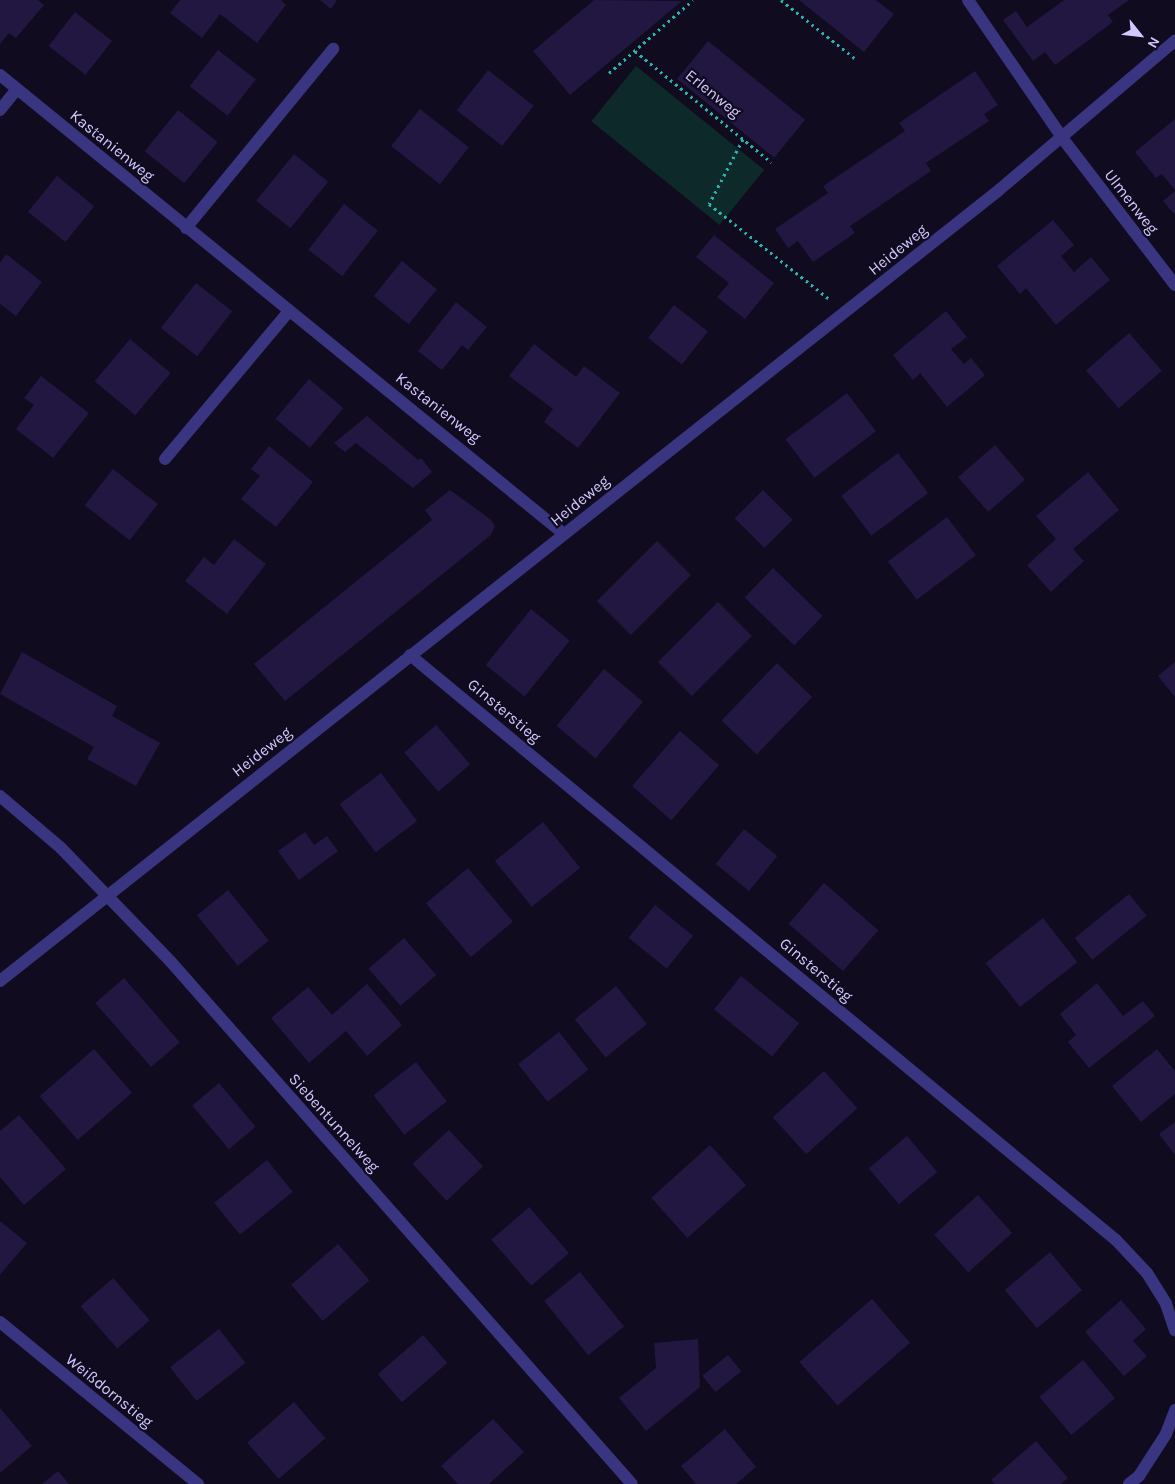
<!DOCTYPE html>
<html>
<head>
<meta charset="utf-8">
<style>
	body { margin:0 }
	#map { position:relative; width:1175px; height:1484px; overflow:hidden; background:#100b1f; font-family:Karla,sans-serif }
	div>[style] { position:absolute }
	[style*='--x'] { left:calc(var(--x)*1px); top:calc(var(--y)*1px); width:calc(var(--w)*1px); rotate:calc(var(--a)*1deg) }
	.green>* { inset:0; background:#0e2929; transform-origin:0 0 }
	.building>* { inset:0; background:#211741; transform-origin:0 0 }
	.path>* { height:3px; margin-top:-1.5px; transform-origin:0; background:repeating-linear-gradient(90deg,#29b4b0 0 2.5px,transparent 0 6.5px) }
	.minor>* { height:12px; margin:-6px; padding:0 6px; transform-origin:6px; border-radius:6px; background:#3a3580 }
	span { translate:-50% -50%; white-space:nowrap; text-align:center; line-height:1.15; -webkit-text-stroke:4.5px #100b1f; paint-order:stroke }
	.street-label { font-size:16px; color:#d2caff }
	.north { position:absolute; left:1115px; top:10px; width:50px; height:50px; -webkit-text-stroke:4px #100b1f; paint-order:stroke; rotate:119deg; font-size:14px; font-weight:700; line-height:20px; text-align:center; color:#d2caff }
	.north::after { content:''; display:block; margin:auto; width:18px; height:22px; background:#d2caff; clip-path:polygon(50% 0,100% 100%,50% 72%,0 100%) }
</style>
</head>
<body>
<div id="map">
	<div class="green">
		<i style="left:636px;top:66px;width:165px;height:71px;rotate:39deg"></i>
	</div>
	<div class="building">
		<i style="clip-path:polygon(0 0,38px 0,44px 5px,16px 38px,9px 33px,0 44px)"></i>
		<i style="clip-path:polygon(180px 0,281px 0,286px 5px,257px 43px,220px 14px,202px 38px,170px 13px)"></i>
		<i style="clip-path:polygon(320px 0,337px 0,331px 9px)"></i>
		<i style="clip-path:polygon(594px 0,682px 1px,570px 95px,533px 51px)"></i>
		<i style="clip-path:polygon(799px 0,876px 0,894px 14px,864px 52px)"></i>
		<i style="clip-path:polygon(1064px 0,1129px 0,1108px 15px,1113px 22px,1055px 65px,1045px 52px,1033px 61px,1003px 20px,1016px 11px,1027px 27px)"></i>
		<i style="left:75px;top:12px;width:47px;height:43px;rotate:38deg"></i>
		<i style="left:708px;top:41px;width:125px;height:49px;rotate:39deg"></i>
		<i style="left:218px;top:50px;width:48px;height:46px;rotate:38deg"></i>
		<i style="left:488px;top:70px;width:58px;height:51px;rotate:38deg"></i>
		<i style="clip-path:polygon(975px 71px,998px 105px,984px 114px,989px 121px,926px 163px,931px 171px,850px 226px,855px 233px,813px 262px,798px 241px,788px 248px,775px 229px,828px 193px,823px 186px,905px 131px,899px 123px)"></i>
		<i style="left:420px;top:109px;width:62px;height:47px;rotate:38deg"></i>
		<i style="left:178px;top:110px;width:51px;height:53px;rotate:39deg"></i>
		<i style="clip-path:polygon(1175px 119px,1175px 190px,1162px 174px,1156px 178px,1135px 152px)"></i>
		<i style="left:294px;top:154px;width:44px;height:60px;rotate:39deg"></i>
		<i style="left:57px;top:176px;width:48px;height:46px;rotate:39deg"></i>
		<i style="clip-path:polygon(1175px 191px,1175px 215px,1163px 201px)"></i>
		<i style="left:344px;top:204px;width:43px;height:58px;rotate:38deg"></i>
		<i style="clip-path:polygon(1053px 220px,1074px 245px,1061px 256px,1074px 272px,1091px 257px,1110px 280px,1056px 325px,1026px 288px,1020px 294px,997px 266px)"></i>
		<i style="clip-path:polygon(714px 235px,774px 283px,745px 319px,717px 297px,729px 283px,696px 257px)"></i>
		<i style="clip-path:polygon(6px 254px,42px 282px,16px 316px,0 304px,0 263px)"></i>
		<i style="left:402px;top:261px;width:45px;height:45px;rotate:39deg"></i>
		<i style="left:196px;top:283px;width:46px;height:57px;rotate:38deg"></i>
		<i style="clip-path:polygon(456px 302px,487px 327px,468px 350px,462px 345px,442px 370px,418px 351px)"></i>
		<i style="left:674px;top:305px;width:43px;height:42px;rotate:38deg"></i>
		<i style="clip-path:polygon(946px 311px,967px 337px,951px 349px,964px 364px,971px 358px,985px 375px,947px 407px,920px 373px,913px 380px,893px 355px)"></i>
		<i style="left:1129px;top:333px;width:50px;height:57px;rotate:49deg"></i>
		<i style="left:130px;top:339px;width:53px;height:55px;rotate:40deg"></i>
		<i style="clip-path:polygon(534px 344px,576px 377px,584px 366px,620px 393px,578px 448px,544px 422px,553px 409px,509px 376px)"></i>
		<i style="clip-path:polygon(41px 376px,89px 413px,53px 458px,16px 429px,34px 405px,24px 398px)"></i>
		<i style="left:309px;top:379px;width:45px;height:52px;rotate:40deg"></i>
		<i style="left:847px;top:393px;width:48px;height:77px;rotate:53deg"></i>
		<i style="clip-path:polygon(367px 416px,418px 460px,421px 458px,432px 472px,413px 488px,356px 443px,345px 452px,334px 443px)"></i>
		<i style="left:995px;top:445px;width:46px;height:49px;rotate:49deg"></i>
		<i style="clip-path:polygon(269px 446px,313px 482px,276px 527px,241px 499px,260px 476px,251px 469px)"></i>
		<i style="left:898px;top:453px;width:50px;height:71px;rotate:53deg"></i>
		<i style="left:113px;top:469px;width:57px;height:46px;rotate:38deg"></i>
		<i style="clip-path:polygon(1088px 472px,1119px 510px,1073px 549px,1084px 561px,1051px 592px,1027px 565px,1056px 539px,1036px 516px)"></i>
		<i style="clip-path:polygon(450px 490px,490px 519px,495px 526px,491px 535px,285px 701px,254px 664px,432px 520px,425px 510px)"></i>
		<i style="left:763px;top:490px;width:42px;height:40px;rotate:45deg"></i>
		<i style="left:947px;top:517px;width:48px;height:74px;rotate:53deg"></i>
		<i style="clip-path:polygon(234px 539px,266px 564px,227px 614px,185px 581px,204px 557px,214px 565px)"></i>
		<i style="left:657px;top:541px;width:48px;height:85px;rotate:45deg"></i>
		<i style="left:773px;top:568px;width:69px;height:41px;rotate:44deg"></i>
		<i style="left:718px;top:602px;width:48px;height:85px;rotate:45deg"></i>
		<i style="left:531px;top:609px;width:50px;height:72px;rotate:39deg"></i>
		<i style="clip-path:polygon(22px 652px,117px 706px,112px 716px,160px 743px,136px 786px,87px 759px,94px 747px,0 694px)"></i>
		<i style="clip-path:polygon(1175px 662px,1175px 697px,1158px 676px)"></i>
		<i style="left:777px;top:663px;width:49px;height:80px;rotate:44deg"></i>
		<i style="left:604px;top:669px;width:51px;height:74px;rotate:40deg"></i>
		<i style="left:436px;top:725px;width:52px;height:42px;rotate:49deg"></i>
		<i style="left:680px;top:731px;width:52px;height:73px;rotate:41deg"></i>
		<i style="left:381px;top:773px;width:60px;height:52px;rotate:53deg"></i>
		<i style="left:543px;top:822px;width:59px;height:62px;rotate:51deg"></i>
		<i style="left:744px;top:829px;width:43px;height:45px;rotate:39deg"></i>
		<i style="clip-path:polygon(305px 832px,314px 845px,327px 836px,338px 851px,299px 880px,278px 851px)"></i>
		<i style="left:468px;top:868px;width:70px;height:55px;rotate:50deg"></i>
		<i style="left:824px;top:883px;width:72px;height:54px;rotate:41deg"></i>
		<i style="left:228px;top:890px;width:65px;height:40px;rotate:51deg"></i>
		<i style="left:1129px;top:894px;width:28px;height:70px;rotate:51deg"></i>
		<i style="left:655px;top:905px;width:49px;height:42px;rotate:39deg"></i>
		<i style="left:1043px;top:918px;width:56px;height:73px;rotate:52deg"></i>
		<i style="left:404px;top:938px;width:49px;height:47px;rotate:49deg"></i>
		<i style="left:741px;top:976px;width:75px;height:43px;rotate:39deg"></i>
		<i style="left:124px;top:978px;width:85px;height:38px;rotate:49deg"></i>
		<i style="clip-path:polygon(1097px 983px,1123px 1016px,1143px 1001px,1155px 1016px,1089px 1068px,1068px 1042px,1076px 1035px,1060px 1014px)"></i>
		<i style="clip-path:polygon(367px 984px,402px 1025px,367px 1056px,346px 1031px,309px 1063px,271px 1018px,308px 987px,332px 1015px)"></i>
		<i style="left:616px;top:986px;width:49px;height:53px;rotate:51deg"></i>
		<i style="left:559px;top:1032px;width:48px;height:52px;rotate:52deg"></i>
		<i style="left:94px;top:1049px;width:58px;height:72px;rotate:49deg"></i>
		<i style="clip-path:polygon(1157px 1049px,1175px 1071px,1175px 1094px,1141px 1122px,1112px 1086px)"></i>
		<i style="left:416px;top:1062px;width:50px;height:54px;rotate:52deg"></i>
		<i style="left:824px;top:1071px;width:50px;height:69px;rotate:48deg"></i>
		<i style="left:219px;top:1083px;width:57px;height:35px;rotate:50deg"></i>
		<i style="clip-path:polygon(19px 1115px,66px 1169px,24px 1205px,0 1177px,0 1131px)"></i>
		<i style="clip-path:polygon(1175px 1122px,1175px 1155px,1159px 1134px)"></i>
		<i style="left:449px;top:1130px;width:50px;height:50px;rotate:47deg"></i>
		<i style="left:907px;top:1136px;width:47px;height:50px;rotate:50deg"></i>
		<i style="left:710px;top:1145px;width:54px;height:79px;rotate:48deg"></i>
		<i style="left:267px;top:1160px;width:41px;height:68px;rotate:51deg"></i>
		<i style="left:978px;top:1195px;width:51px;height:59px;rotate:48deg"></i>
		<i style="left:529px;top:1207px;width:61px;height:50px;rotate:49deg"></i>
		<i style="clip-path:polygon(0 1221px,27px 1243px,0 1275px)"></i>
		<i style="left:338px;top:1244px;width:48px;height:62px;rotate:49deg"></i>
		<i style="left:1050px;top:1252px;width:50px;height:59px;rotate:50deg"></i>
		<i style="left:580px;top:1272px;width:70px;height:46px;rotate:51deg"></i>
		<i style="left:113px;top:1278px;width:56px;height:43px;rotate:49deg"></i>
		<i style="left:872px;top:1299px;width:58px;height:96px;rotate:49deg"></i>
		<i style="clip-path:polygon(1121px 1300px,1146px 1329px,1133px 1341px,1147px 1356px,1124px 1376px,1085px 1332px)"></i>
		<i style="left:219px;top:1329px;width:43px;height:62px;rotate:52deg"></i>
		<i style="left:423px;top:1335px;width:37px;height:60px;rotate:49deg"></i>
		<i style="clip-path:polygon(698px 1339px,700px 1387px,646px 1431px,619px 1398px,656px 1368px,654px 1343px)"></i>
		<i style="left:728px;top:1355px;width:21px;height:33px;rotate:51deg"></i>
		<i style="left:1083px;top:1360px;width:50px;height:57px;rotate:50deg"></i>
		<i style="left:294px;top:1402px;width:48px;height:62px;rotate:49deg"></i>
		<i style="clip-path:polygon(0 1408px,32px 1446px,0 1473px)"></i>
		<i style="clip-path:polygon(493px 1419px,524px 1452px,489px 1484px,458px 1484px,441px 1466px)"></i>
		<i style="clip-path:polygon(725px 1429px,756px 1467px,736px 1484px,696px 1484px,681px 1466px)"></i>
		<i style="clip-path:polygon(1036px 1441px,1068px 1478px,1061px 1484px,995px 1484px,991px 1480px)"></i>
		<i style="clip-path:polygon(58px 1471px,69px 1484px,42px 1484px)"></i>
	</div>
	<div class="path">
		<i style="--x:781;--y:0;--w:97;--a:38.3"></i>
		<i style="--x:635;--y:51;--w:176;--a:39.2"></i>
		<i style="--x:609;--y:73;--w:111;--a:-41"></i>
		<i style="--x:743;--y:139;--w:73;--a:117.6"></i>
		<i style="--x:709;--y:204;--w:152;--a:38.3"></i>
	</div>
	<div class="minor">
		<i style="--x:968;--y:0;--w:168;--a:55.6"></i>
		<i style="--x:1063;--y:139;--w:184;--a:52.5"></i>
		<i style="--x:0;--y:75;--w:727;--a:39.14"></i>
		<i style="--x:0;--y:110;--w:27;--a:-51"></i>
		<i style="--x:186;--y:228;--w:232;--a:-50.6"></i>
		<i style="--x:165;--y:459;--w:193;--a:-50"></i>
		<i style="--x:410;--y:655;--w:917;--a:39.65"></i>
		<i style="--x:1116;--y:1240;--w:45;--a:46.8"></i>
		<i style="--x:1147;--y:1273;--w:36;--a:58"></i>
		<i style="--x:1166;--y:1304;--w:28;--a:71"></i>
		<i style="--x:0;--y:796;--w:80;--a:40.4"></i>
		<i style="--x:61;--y:848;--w:158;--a:46"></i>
		<i style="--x:171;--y:962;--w:696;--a:48.55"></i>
		<i style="--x:0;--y:981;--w:1274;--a:-38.37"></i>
		<i style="--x:999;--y:190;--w:231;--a:-40.3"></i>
		<i style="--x:0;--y:1322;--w:256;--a:39.3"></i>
		<i style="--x:1129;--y:1484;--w:13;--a:-39"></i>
		<i style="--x:1139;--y:1476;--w:50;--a:-57.3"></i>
		<i style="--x:1166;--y:1434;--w:26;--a:-69"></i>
	</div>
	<div class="street-label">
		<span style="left:713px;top:94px;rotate:39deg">Erlenweg</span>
		<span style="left:112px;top:146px;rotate:39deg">Kastanienweg</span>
		<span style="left:1131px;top:202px;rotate:52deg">Ulmenweg</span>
		<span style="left:898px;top:250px;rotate:-39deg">Heideweg</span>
		<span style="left:438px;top:408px;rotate:38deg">Kastanienweg</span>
		<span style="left:580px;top:501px;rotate:-39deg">Heideweg</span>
		<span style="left:504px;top:711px;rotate:40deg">Ginsterstieg</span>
		<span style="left:262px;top:752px;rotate:-38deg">Heideweg</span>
		<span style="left:816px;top:970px;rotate:40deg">Ginsterstieg</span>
		<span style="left:334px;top:1123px;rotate:48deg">Siebentunnelweg</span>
		<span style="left:109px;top:1391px;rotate:39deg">Weißdornstieg</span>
	</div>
	<div class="north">N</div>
</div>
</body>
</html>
